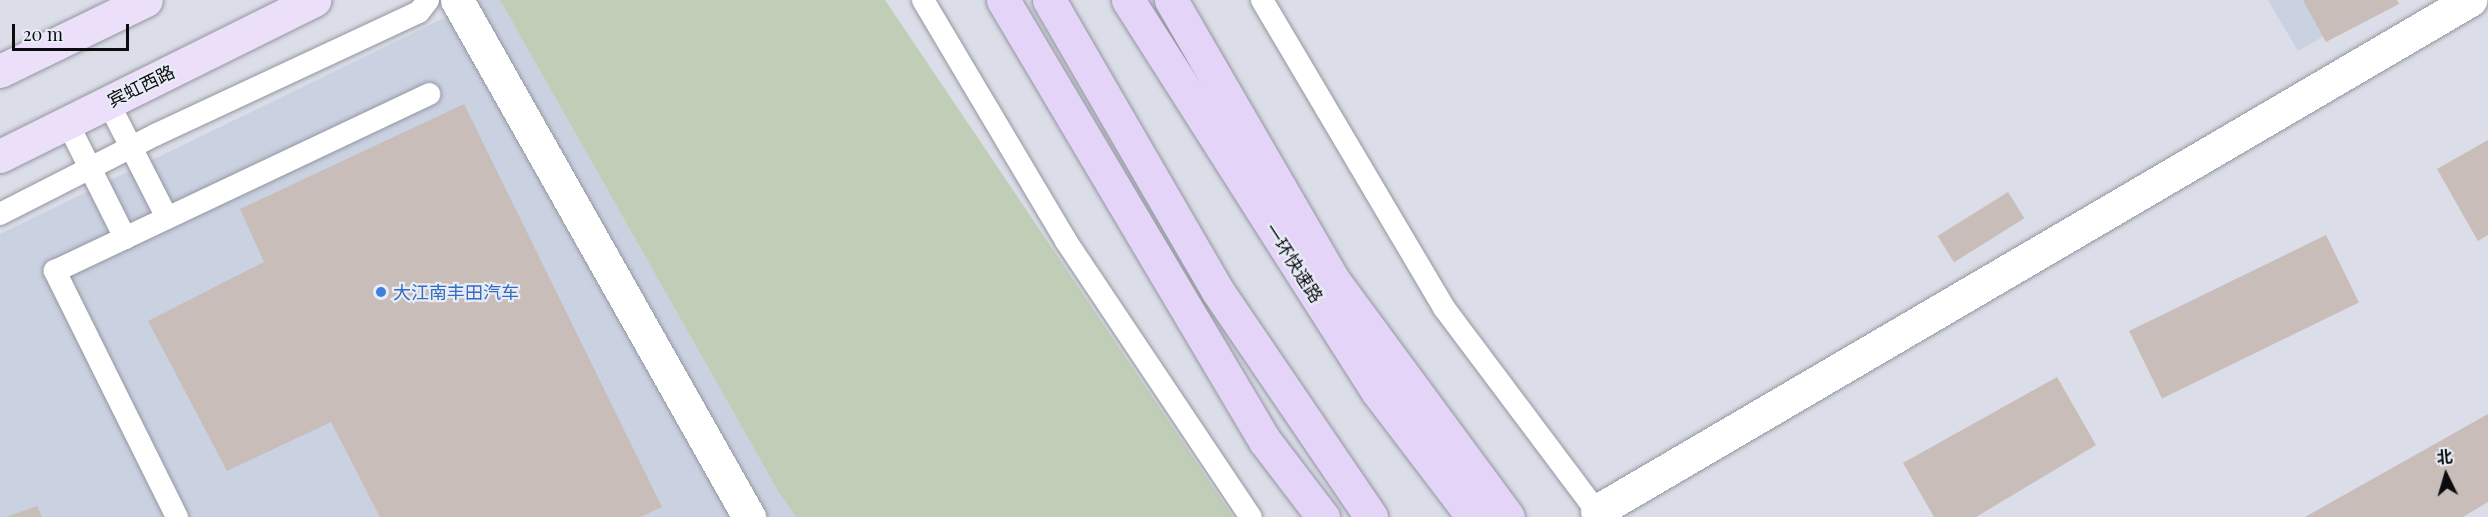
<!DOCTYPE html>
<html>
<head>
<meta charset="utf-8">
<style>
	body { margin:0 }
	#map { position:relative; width:2488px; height:517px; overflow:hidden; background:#dbdee8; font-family:"Playfair Display","Noto Sans SC",serif }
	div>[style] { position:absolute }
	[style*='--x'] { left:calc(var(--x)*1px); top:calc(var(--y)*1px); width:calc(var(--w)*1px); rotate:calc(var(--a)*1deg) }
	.built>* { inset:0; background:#cad1e1 }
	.green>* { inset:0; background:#c1ceb7 }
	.building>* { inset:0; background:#c8bdb9; transform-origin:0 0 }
	.roads { filter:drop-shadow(0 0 2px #93969f) drop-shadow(0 0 2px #93969f) }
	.service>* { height:22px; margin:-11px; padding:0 11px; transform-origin:11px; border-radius:11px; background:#fff }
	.minor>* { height:33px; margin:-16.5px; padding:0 16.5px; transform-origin:16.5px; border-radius:16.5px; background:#fff }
	.primary>* { height:33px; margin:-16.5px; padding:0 16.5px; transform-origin:16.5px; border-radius:16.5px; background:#ebdff9 }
	.trunk>* { height:33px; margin:-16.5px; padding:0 16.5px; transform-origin:16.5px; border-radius:16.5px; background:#e4d4f7 }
	.dots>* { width:16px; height:16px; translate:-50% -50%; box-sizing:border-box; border:3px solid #e8ecf6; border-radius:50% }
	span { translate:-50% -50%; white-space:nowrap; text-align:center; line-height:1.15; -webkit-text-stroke:4.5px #e8ecf6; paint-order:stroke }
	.street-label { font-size:18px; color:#0a0c0f }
	.shop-label { font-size:18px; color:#366cbe }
	.left { translate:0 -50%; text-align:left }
	.north { position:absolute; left:2416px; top:445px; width:60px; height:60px; -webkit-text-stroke:4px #e8ecf6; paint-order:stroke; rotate:355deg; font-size:16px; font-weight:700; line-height:24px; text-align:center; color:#0a0c0f }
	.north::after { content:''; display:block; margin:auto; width:21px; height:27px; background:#0a0c0f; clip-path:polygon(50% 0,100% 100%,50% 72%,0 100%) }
	.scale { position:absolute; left:12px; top:24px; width:117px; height:27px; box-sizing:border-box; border:3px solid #0a0c0f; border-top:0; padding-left:8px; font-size:18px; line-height:21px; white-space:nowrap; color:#0a0c0f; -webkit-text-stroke:4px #e8ecf6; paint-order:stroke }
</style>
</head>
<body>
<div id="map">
	<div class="built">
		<i style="clip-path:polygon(481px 0,500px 0,778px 491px,796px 517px,0 517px,0 234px)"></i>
		<i style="clip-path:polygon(2268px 0,2387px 0,2298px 51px)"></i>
	</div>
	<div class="green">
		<i style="clip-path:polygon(500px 0,885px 0,1233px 517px,796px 517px,778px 491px)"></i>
	</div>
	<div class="building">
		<i style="clip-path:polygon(2303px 0,2397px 0,2399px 4px,2326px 42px)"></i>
		<i style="clip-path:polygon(464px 104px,662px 507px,640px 517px,380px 517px,331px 422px,227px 471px,148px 321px,264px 262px,240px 209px)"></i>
		<i style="clip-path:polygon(2488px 140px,2488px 235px,2478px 241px,2437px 169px)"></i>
		<i style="left:2008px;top:192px;width:31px;height:83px;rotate:58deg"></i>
		<i style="left:2326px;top:235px;width:75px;height:219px;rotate:64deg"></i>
		<i style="clip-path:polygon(2057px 377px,2096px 445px,1976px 517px,1934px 517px,1903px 463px)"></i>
		<i style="clip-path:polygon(2488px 414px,2488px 502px,2463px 517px,2305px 517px)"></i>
		<i style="clip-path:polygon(37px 506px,42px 517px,6px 517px)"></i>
	</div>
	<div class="roads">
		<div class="service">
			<i style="--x:923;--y:0;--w:280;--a:59.3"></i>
			<i style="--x:1066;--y:241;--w:332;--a:56.2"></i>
			<i style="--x:1262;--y:0;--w:358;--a:59.4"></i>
			<i style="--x:1444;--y:308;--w:261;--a:53.1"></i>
			<i style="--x:108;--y:102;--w:130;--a:63"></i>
			<i style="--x:67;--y:122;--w:130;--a:63.4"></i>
			<i style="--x:0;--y:214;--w:174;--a:-27"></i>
			<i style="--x:155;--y:135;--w:291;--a:-25"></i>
			<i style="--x:419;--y:12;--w:15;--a:-53"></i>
			<i style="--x:177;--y:517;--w:275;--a:-116.4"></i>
			<i style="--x:55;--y:271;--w:414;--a:-25.3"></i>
		</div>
		<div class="minor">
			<i style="--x:457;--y:0;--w:594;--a:60.54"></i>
			<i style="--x:1597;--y:511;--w:1012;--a:-30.34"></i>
		</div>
		<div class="primary">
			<i style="--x:0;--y:71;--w:162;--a:-25.9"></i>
			<i style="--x:0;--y:156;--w:351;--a:-26.4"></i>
		</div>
		<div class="trunk">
			<i style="--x:1003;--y:0;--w:513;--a:59.29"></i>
			<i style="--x:1265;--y:441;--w:96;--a:52.7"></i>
			<i style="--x:1049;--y:0;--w:335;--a:59.9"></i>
			<i style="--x:1217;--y:290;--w:274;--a:55.8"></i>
			<i style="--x:1128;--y:0;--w:464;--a:57.5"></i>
			<i style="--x:1377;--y:391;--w:158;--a:52.7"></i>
			<i style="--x:1171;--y:0;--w:325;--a:59.9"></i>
			<i style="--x:1334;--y:281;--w:293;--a:53.6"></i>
		</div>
	</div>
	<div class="dots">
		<i style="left:381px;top:292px;background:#3f7fe0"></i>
	</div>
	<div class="street-label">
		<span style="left:141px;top:86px;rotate:-26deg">宾虹西路</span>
		<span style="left:1294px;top:263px;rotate:57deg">一环快速路</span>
	</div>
	<div class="shop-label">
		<span class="left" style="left:393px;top:292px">大江南丰田汽车</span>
	</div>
	<div class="north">北</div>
	<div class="scale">20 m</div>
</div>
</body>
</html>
